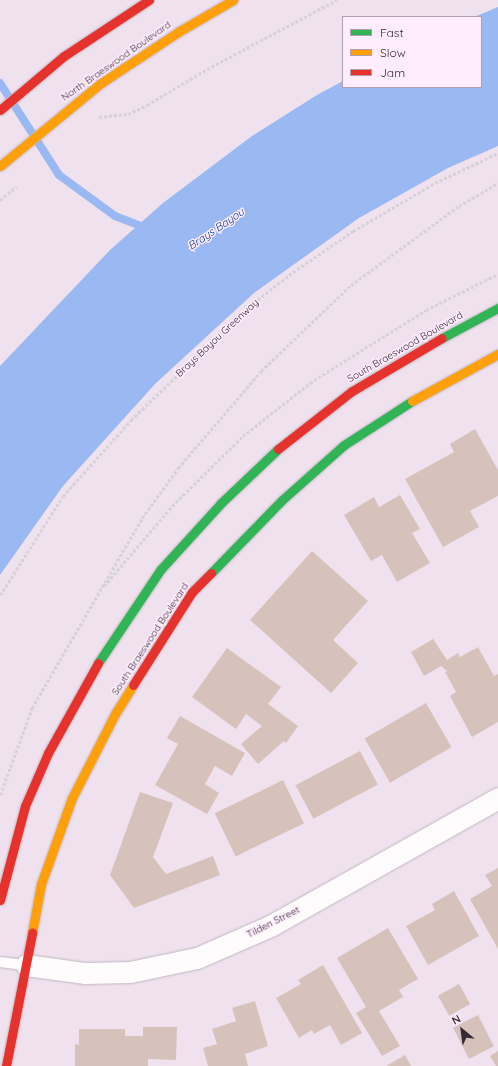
<!DOCTYPE html>
<html>
<head>
<meta charset="utf-8">
<style>
	body { margin:0 }
	#map { position:relative; width:498px; height:1066px; overflow:hidden; background:#efe2ee; font-family:Quicksand,sans-serif }
	div>[style] { position:absolute }
	[style*='--x'] { left:calc(var(--x)*1px); top:calc(var(--y)*1px); width:calc(var(--w)*1px); rotate:calc(var(--a)*1deg) }
	.water>* { inset:0; background:#9ab8f1 }
	.stream>* { height:8px; margin:-4px; padding:0 4px; transform-origin:4px; border-radius:4px; background:#9ab8f1 }
	.building>* { inset:0; background:#d7c2bb; transform-origin:0 0 }
	.path>* { height:2.5px; margin-top:-1.25px; transform-origin:0; background:repeating-linear-gradient(90deg,#d6d3d6 0 3px,transparent 0 5px) }
	.roads { filter:drop-shadow(0 0 1px #c1b7c0) drop-shadow(0 0 1px #c1b7c0) }
	.lane>* { height:10px; margin:-5px; padding:0 5px; transform-origin:5px; border-radius:5px; background:#fdfbfc }
	.street>* { height:21px; margin:-10.5px; padding:0 10.5px; transform-origin:10.5px; border-radius:10.5px; background:#fdfbfc }
	.fast>* { height:9px; margin:-4.5px; padding:0 4.5px; transform-origin:4.5px; border-radius:4.5px; background:#30b455 }
	.slow>* { height:9px; margin:-4.5px; padding:0 4.5px; transform-origin:4.5px; border-radius:4.5px; background:#ff9f0a }
	.jam>* { height:9px; margin:-4.5px; padding:0 4.5px; transform-origin:4.5px; border-radius:4.5px; background:#e5322d }
	span { translate:-50% -50%; white-space:nowrap; text-align:center; line-height:1.15; -webkit-text-stroke:3px #ffecfd; paint-order:stroke }
	.street-label { font-size:10px; color:#342b33 }
	.water-label { font-size:11px; color:#023f95; font-style:italic }
	.legend { position:absolute; left:342px; top:16px; width:140px; height:72px; box-sizing:border-box; background:#ffecfd; border:1px solid #ae9fac; margin:0; padding:5px 7px; list-style:none; font-size:12px; color:#342b33 }
	.legend li { display:flex; align-items:center; gap:8px; height:20px }
	.legend b { width:20px; border:1px solid #ae9fac }
	.north { position:absolute; left:442px; top:1010px; width:40px; height:40px; -webkit-text-stroke:3px #ffecfd; paint-order:stroke; rotate:331deg; font-size:11px; font-weight:700; line-height:16px; text-align:center; color:#342b33 }
	.north::after { content:''; display:block; margin:auto; width:14px; height:18px; background:#342b33; clip-path:polygon(50% 0,100% 100%,50% 72%,0 100%) }
</style>
</head>
<body>
<div id="map">
	<div class="water">
		<i style="clip-path:polygon(498px 7px,498px 146px,448px 168px,359px 218px,254px 293px,155px 384px,63px 486px,0 575px,0 366px,110px 250px,163px 203px,252px 136px,317px 95px,343px 81px,343px 87px,481px 87px,481px 17px,474px 17px)"></i>
	</div>
	<div class="stream">
		<i style="--x:0;--y:83;--w:109;--a:57.3"></i>
		<i style="--x:59;--y:175;--w:69;--a:36.2"></i>
		<i style="--x:115;--y:216;--w:36;--a:21"></i>
	</div>
	<div class="building">
		<i style="clip-path:polygon(475px 429px,498px 470px,498px 496px,470px 511px,479px 527px,443px 547px,405px 479px,454px 452px,450px 444px)"></i>
		<i style="clip-path:polygon(400px 495px,420px 529px,412px 533px,430px 563px,397px 582px,382px 555px,371px 561px,344px 515px,374px 497px,379px 507px)"></i>
		<i style="clip-path:polygon(312px 551px,368px 601px,333px 640px,358px 663px,331px 693px,250px 620px)"></i>
		<i style="clip-path:polygon(433px 639px,447px 660px,458px 653px,460px 657px,478px 647px,494px 676px,498px 674px,498px 722px,472px 737px,450px 696px,456px 692px,445px 672px,447px 671px,441px 666px,424px 676px,411px 652px)"></i>
		<i style="clip-path:polygon(227px 648px,281px 687px,268px 704px,298px 726px,286px 743px,284px 741px,258px 764px,241px 744px,262px 726px,246px 714px,236px 729px,192px 697px)"></i>
		<i style="left:426px;top:703px;width:51px;height:71px;rotate:60deg"></i>
		<i style="clip-path:polygon(180px 716px,245px 753px,232px 776px,215px 766px,205px 784px,219px 793px,207px 814px,155px 785px,178px 744px,167px 738px)"></i>
		<i style="left:360px;top:751px;width:38px;height:73px;rotate:62deg"></i>
		<i style="left:283px;top:780px;width:48px;height:76px;rotate:64deg"></i>
		<i style="clip-path:polygon(140px 792px,173px 803px,153px 857px,166px 874px,213px 856px,220px 875px,134px 908px,110px 875px)"></i>
		<i style="clip-path:polygon(498px 868px,498px 949px,470px 899px,492px 886px,485px 875px)"></i>
		<i style="clip-path:polygon(454px 891px,479px 936px,428px 965px,406px 926px,435px 910px,432px 904px)"></i>
		<i style="clip-path:polygon(388px 928px,418px 979px,399px 990px,403px 997px,379px 1011px,400px 1046px,382px 1056px,356px 1013px,366px 1007px,337px 958px)"></i>
		<i style="clip-path:polygon(323px 965px,362px 1033px,341px 1045px,330px 1025px,314px 1034px,312px 1030px,299px 1038px,276px 998px,301px 984px,298px 980px)"></i>
		<i style="left:459px;top:984px;width:23px;height:24px;rotate:61deg"></i>
		<i style="clip-path:polygon(255px 1001px,268px 1046px,245px 1054px,248px 1066px,208px 1066px,203px 1048px,217px 1044px,212px 1029px,236px 1021px,232px 1008px)"></i>
		<i style="left:478px;top:1015px;width:35px;height:28px;rotate:63deg"></i>
		<i style="clip-path:polygon(143px 1027px,177px 1027px,176px 1060px,148px 1059px,148px 1066px,75px 1066px,75px 1044px,79px 1045px,79px 1029px,125px 1029px,125px 1036px,143px 1036px)"></i>
		<i style="clip-path:polygon(498px 1051px,498px 1066px,496px 1066px,490px 1056px)"></i>
		<i style="clip-path:polygon(405px 1055px,411px 1066px,386px 1066px)"></i>
	</div>
	<div class="path">
		<i style="--x:99;--y:117;--w:29;--a:-6"></i>
		<i style="--x:128;--y:114;--w:21;--a:-25"></i>
		<i style="--x:147;--y:105;--w:70;--a:-31"></i>
		<i style="--x:207;--y:69;--w:147;--a:-28"></i>
		<i style="--x:0;--y:200;--w:21;--a:-39"></i>
		<i style="--x:104;--y:586;--w:105;--a:-49.6"></i>
		<i style="--x:172;--y:506;--w:100;--a:-44.6"></i>
		<i style="--x:243;--y:436;--w:90;--a:-38.3"></i>
		<i style="--x:314;--y:380;--w:132;--a:-32"></i>
		<i style="--x:426;--y:310;--w:80;--a:-26.6"></i>
		<i style="--x:0;--y:595;--w:117;--a:-57.5"></i>
		<i style="--x:63;--y:496;--w:102;--a:-48.2"></i>
		<i style="--x:131;--y:420;--w:160;--a:-44"></i>
		<i style="--x:246;--y:309;--w:55;--a:-38.3"></i>
		<i style="--x:289;--y:275;--w:78;--a:-34.5"></i>
		<i style="--x:353;--y:231;--w:95;--a:-30.3"></i>
		<i style="--x:435;--y:183;--w:70;--a:-25.5"></i>
		<i style="--x:0;--y:795;--w:93;--a:-69.8"></i>
		<i style="--x:32;--y:708;--w:220;--a:-59.9"></i>
		<i style="--x:142;--y:518;--w:62;--a:-54.2"></i>
		<i style="--x:178;--y:468;--w:128;--a:-49.4"></i>
		<i style="--x:261;--y:371;--w:124;--a:-43.7"></i>
		<i style="--x:351;--y:285;--w:134;--a:-36.2"></i>
		<i style="--x:459;--y:206;--w:45;--a:-30.5"></i>
	</div>
	<div class="roads">
		<div class="lane">
			<i style="--x:0;--y:962;--w:26;--a:7"></i>
		</div>
		<div class="street">
			<i style="--x:26;--y:965;--w:60;--a:7.7"></i>
			<i style="--x:85;--y:973;--w:45;--a:-1.3"></i>
			<i style="--x:130;--y:972;--w:68;--a:-11.8"></i>
			<i style="--x:197;--y:958;--w:82;--a:-23.7"></i>
			<i style="--x:272;--y:925;--w:259;--a:-29.3"></i>
		</div>
		<div class="fast">
			<i style="--x:442;--y:338;--w:64;--a:-28.2"></i>
			<i style="--x:211;--y:573;--w:102;--a:-45.8"></i>
			<i style="--x:282;--y:500;--w:83;--a:-41.6"></i>
			<i style="--x:344;--y:445;--w:81;--a:-32.9"></i>
			<i style="--x:98;--y:663;--w:113;--a:-56.2"></i>
			<i style="--x:161;--y:569;--w:89;--a:-47.7"></i>
			<i style="--x:221;--y:503;--w:79;--a:-43.5"></i>
		</div>
		<div class="slow">
			<i style="--x:0;--y:166;--w:131;--a:-39.4"></i>
			<i style="--x:101;--y:83;--w:92;--a:-33.5"></i>
			<i style="--x:178;--y:32;--w:64;--a:-30.2"></i>
			<i style="--x:412;--y:401;--w:98;--a:-28.7"></i>
			<i style="--x:32;--y:933;--w:50;--a:-79.6"></i>
			<i style="--x:41;--y:884;--w:91;--a:-70.2"></i>
			<i style="--x:72;--y:798;--w:94;--a:-62.9"></i>
			<i style="--x:115;--y:714;--w:34;--a:-58"></i>
		</div>
		<div class="jam">
			<i style="--x:0;--y:110;--w:84;--a:-40.2"></i>
			<i style="--x:64;--y:56;--w:102;--a:-33.4"></i>
			<i style="--x:278;--y:449;--w:94;--a:-38.1"></i>
			<i style="--x:352;--y:391;--w:104;--a:-30.5"></i>
			<i style="--x:133;--y:685;--w:110;--a:-57.6"></i>
			<i style="--x:192;--y:592;--w:27;--a:-45"></i>
			<i style="--x:0;--y:900;--w:97;--a:-75.1"></i>
			<i style="--x:25;--y:806;--w:58;--a:-66.5"></i>
			<i style="--x:48;--y:753;--w:103;--a:-60.9"></i>
			<i style="--x:6;--y:1066;--w:136;--a:-78.9"></i>
		</div>
	</div>
	<div class="street-label">
		<span style="left:116px;top:61px;rotate:-35deg">North Braeswood Boulevard</span>
		<span style="left:217px;top:338px;rotate:-43deg">Brays Bayou Greenway</span>
		<span style="left:405px;top:347px;rotate:-30deg">South Braeswood Boulevard</span>
		<span style="left:150px;top:639px;rotate:-57deg">South Braeswood Boulevard</span>
		<span style="left:273px;top:922px;rotate:-27deg">Tilden Street</span>
	</div>
	<div class="water-label">
		<span style="left:216px;top:229px;rotate:-34deg">Brays Bayou</span>
	</div>
	<ul class="legend">
	<li><b style="height:5px;background:#30b455"></b>Fast</li>
	<li><b style="height:5px;background:#ff9f0a"></b>Slow</li>
	<li><b style="height:5px;background:#e5322d"></b>Jam</li>
	</ul>
	<div class="north">N</div>
</div>
</body>
</html>
